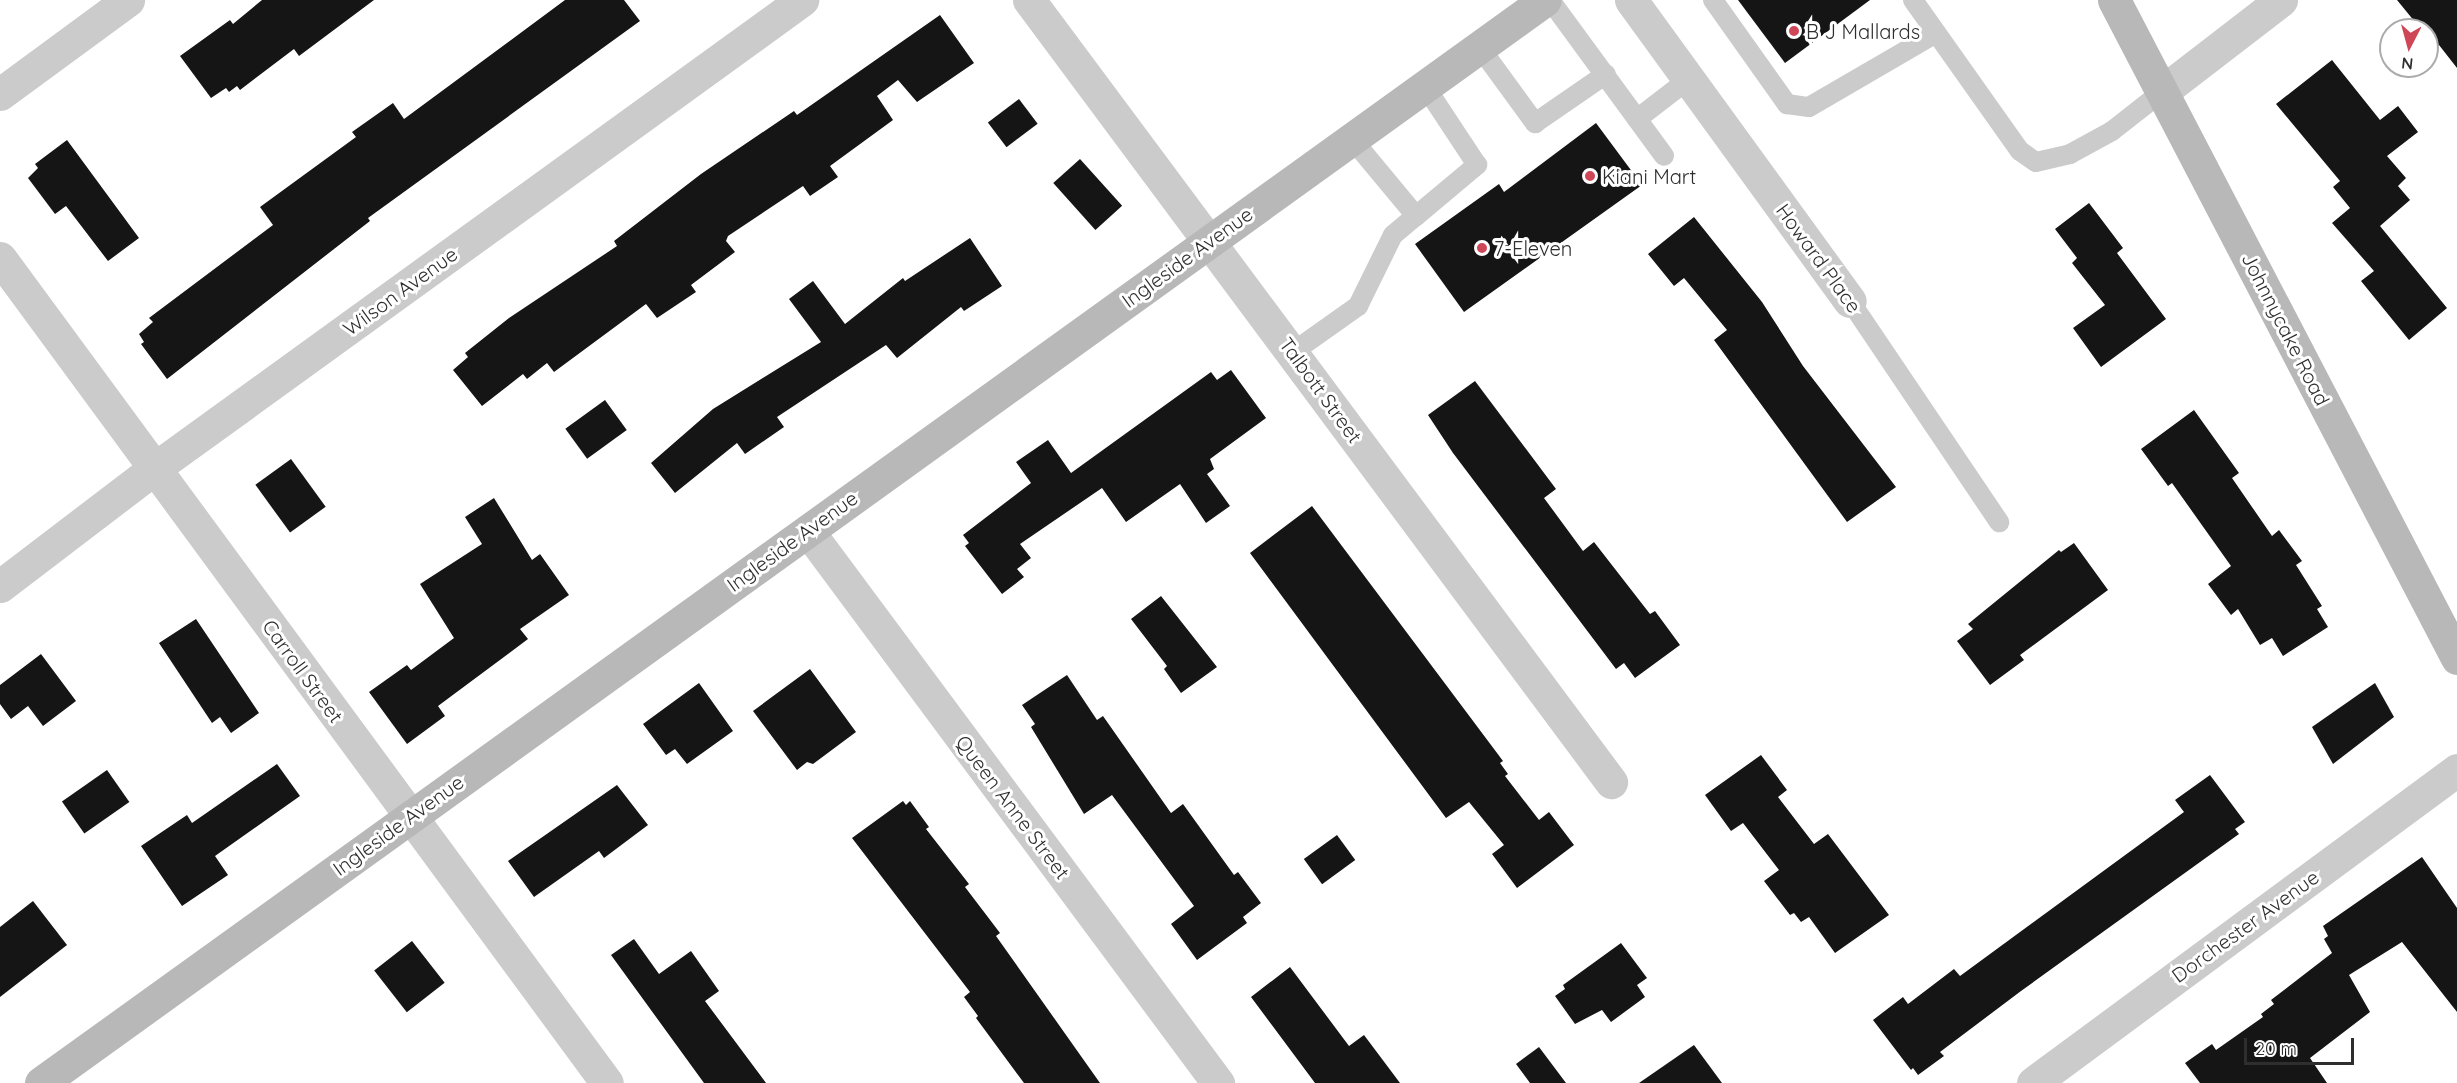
<!DOCTYPE html>
<html>
<head>
<meta charset="utf-8">
<style>
	body { margin:0 }
	#map { position:relative; width:2457px; height:1083px; overflow:hidden; background:#fff; font-family:Quicksand,sans-serif }
	div>[style] { position:absolute }
	[style*='--x'] { left:calc(var(--x)*1px); top:calc(var(--y)*1px); width:calc(var(--w)*1px); rotate:calc(var(--a)*1deg) }
	.building>* { inset:0; background:#151515; transform-origin:0 0 }
	.lane>* { height:20px; margin:-10px; padding:0 10px; transform-origin:10px; border-radius:10px; background:#cbcbcb }
	.street>* { height:33px; margin:-16.5px; padding:0 16.5px; transform-origin:16.5px; border-radius:16.5px; background:#cbcbcb }
	.secondary>* { height:33px; margin:-16.5px; padding:0 16.5px; transform-origin:16.5px; border-radius:16.5px; background:#b8b8b8 }
	.dots>* { width:16px; height:16px; translate:-50% -50%; box-sizing:border-box; border:3px solid #fff; border-radius:50% }
	span { translate:-50% -50%; white-space:nowrap; text-align:center; line-height:1.15; -webkit-text-stroke:6px #fff; paint-order:stroke }
	.poi-label { font-size:20px; color:#2e2e2e }
	.left { translate:0 -50%; text-align:left }
	.street-label { font-size:20px; color:#2e2e2e }
	.north { position:absolute; left:2379px; top:18px; width:60px; height:60px; box-sizing:border-box; background:#fff; border:2px solid #ababab; border-radius:50%; rotate:186deg; font-size:16px; font-weight:700; line-height:24px; text-align:center; color:#2e2e2e }
	.north::after { content:''; display:block; margin:auto; width:21px; height:27px; background:#cf4757; clip-path:polygon(50% 0,100% 100%,50% 72%,0 100%) }
	.scale { position:absolute; left:2244px; top:1038px; width:110px; height:27px; box-sizing:border-box; border:3px solid #2e2e2e; border-top:0; padding-left:8px; font-size:18px; line-height:21px; white-space:nowrap; color:#2e2e2e; -webkit-text-stroke:4px #fff; paint-order:stroke }
</style>
</head>
<body>
<div id="map">
	<div class="building">
		<i style="clip-path:polygon(262px 0,374px 0,299px 56px,294px 49px,240px 90px,237px 86px,229px 92px,226px 88px,211px 98px,180px 56px,230px 20px,233px 24px)"></i>
		<i style="clip-path:polygon(565px 0,624px 0,640px 21px,368px 218px,370px 221px,167px 379px,141px 344px,144px 342px,139px 334px,153px 322px,149px 318px,273px 225px,260px 207px,356px 137px,352px 132px,393px 103px,404px 119px)"></i>
		<i style="clip-path:polygon(1738px 0,1870px 0,1785px 63px)"></i>
		<i style="clip-path:polygon(2397px 0,2457px 0,2457px 68px,2439px 45px,2431px 52px,2427px 30px,2414px 30px,2410px 25px,2415px 22px)"></i>
		<i style="clip-path:polygon(940px 15px,974px 63px,917px 102px,898px 80px,877px 96px,893px 120px,830px 166px,838px 177px,810px 196px,803px 186px,728px 236px,726px 241px,735px 252px,691px 285px,696px 292px,657px 318px,646px 304px,554px 372px,547px 363px,527px 379px,523px 374px,482px 406px,453px 370px,468px 357px,465px 353px,509px 318px,617px 246px,614px 241px,701px 174px,794px 111px,797px 115px)"></i>
		<i style="clip-path:polygon(2332px 60px,2380px 120px,2398px 106px,2418px 132px,2387px 156px,2406px 178px,2398px 186px,2410px 200px,2380px 226px,2447px 308px,2409px 340px,2361px 281px,2374px 271px,2332px 223px,2350px 208px,2333px 187px,2340px 181px,2276px 104px)"></i>
		<i style="left:1019px;top:99px;width:31px;height:39px;rotate:53deg"></i>
		<i style="clip-path:polygon(1596px 123px,1642px 185px,1464px 312px,1415px 244px,1499px 184px,1504px 192px)"></i>
		<i style="clip-path:polygon(67px 140px,139px 238px,108px 261px,66px 206px,55px 214px,28px 178px,38px 168px,35px 164px)"></i>
		<i style="left:1080px;top:159px;width:63px;height:36px;rotate:48deg"></i>
		<i style="clip-path:polygon(2089px 203px,2123px 248px,2117px 253px,2166px 319px,2101px 367px,2073px 328px,2105px 305px,2072px 263px,2077px 258px,2055px 229px)"></i>
		<i style="clip-path:polygon(1694px 217px,1762px 302px,1803px 366px,1896px 487px,1847px 522px,1714px 340px,1727px 330px,1684px 278px,1674px 286px,1648px 254px)"></i>
		<i style="clip-path:polygon(970px 238px,1002px 286px,964px 311px,961px 307px,897px 358px,886px 345px,777px 417px,784px 427px,745px 454px,737px 443px,675px 493px,651px 463px,713px 409px,821px 342px,789px 299px,813px 281px,845px 324px,903px 278px,905px 281px)"></i>
		<i style="clip-path:polygon(1231px 370px,1266px 418px,1210px 459px,1214px 469px,1207px 474px,1230px 506px,1206px 523px,1180px 484px,1126px 522px,1102px 488px,1020px 544px,1031px 558px,1017px 569px,1024px 577px,1002px 594px,965px 546px,969px 543px,963px 535px,1031px 483px,1016px 462px,1048px 440px,1071px 473px,1211px 372px,1217px 380px)"></i>
		<i style="clip-path:polygon(1475px 381px,1556px 489px,1544px 498px,1583px 551px,1594px 542px,1650px 614px,1655px 611px,1680px 645px,1635px 678px,1624px 663px,1616px 669px,1453px 453px,1428px 415px)"></i>
		<i style="left:605px;top:400px;width:37px;height:49px;rotate:54deg"></i>
		<i style="clip-path:polygon(2194px 410px,2239px 473px,2232px 478px,2272px 536px,2279px 530px,2302px 561px,2296px 565px,2322px 606px,2317px 609px,2328px 627px,2283px 656px,2272px 638px,2260px 645px,2238px 609px,2231px 615px,2208px 584px,2231px 566px,2172px 483px,2168px 486px,2141px 449px)"></i>
		<i style="left:291px;top:459px;width:59px;height:44px;rotate:54deg"></i>
		<i style="clip-path:polygon(494px 498px,532px 560px,540px 554px,569px 595px,520px 629px,528px 639px,438px 706px,445px 716px,407px 744px,369px 692px,407px 665px,411px 670px,454px 638px,420px 584px,482px 544px,465px 517px)"></i>
		<i style="clip-path:polygon(1312px 506px,1503px 761px,1500px 763px,1508px 774px,1505px 776px,1539px 820px,1549px 812px,1574px 845px,1517px 888px,1492px 854px,1504px 845px,1469px 802px,1446px 818px,1250px 553px)"></i>
		<i style="clip-path:polygon(2074px 543px,2108px 590px,2020px 655px,2024px 660px,1990px 685px,1957px 641px,1973px 629px,1968px 624px,2059px 550px,2061px 552px)"></i>
		<i style="clip-path:polygon(1161px 596px,1217px 667px,1181px 693px,1164px 669px,1167px 666px,1131px 619px)"></i>
		<i style="clip-path:polygon(196px 619px,259px 713px,231px 733px,220px 717px,212px 723px,159px 643px)"></i>
		<i style="clip-path:polygon(41px 654px,76px 701px,43px 726px,28px 706px,11px 719px,0 704px,0 685px)"></i>
		<i style="clip-path:polygon(810px 669px,856px 732px,813px 764px,807px 762px,797px 770px,753px 711px)"></i>
		<i style="clip-path:polygon(1067px 675px,1097px 720px,1103px 716px,1171px 813px,1183px 804px,1234px 875px,1238px 872px,1261px 903px,1243px 917px,1247px 923px,1197px 960px,1171px 924px,1194px 906px,1112px 795px,1084px 814px,1031px 727px,1035px 724px,1022px 705px)"></i>
		<i style="clip-path:polygon(699px 683px,733px 731px,687px 764px,675px 749px,666px 755px,643px 724px)"></i>
		<i style="clip-path:polygon(2375px 683px,2394px 717px,2333px 764px,2312px 727px)"></i>
		<i style="clip-path:polygon(1761px 755px,1787px 790px,1778px 797px,1814px 844px,1828px 834px,1889px 915px,1835px 953px,1809px 917px,1801px 922px,1794px 913px,1790px 915px,1764px 881px,1779px 870px,1743px 823px,1731px 831px,1705px 795px)"></i>
		<i style="clip-path:polygon(277px 764px,300px 796px,215px 856px,228px 875px,182px 906px,141px 846px,187px 815px,192px 823px)"></i>
		<i style="left:107px;top:770px;width:39px;height:55px;rotate:55deg"></i>
		<i style="clip-path:polygon(2210px 775px,2245px 822px,2235px 829px,2239px 834px,2021px 991px,1940px 1052px,1944px 1056px,1918px 1075px,1913px 1068px,1911px 1070px,1873px 1020px,1903px 997px,1908px 1004px,1954px 969px,1960px 976px,2184px 812px,2175px 800px)"></i>
		<i style="clip-path:polygon(617px 785px,648px 825px,604px 858px,599px 851px,534px 897px,508px 861px)"></i>
		<i style="clip-path:polygon(903px 801px,906px 805px,910px 801px,929px 827px,926px 829px,969px 884px,965px 887px,1000px 933px,996px 936px,1100px 1083px,1024px 1083px,976px 1018px,978px 1016px,964px 997px,970px 992px,852px 838px)"></i>
		<i style="left:1337px;top:835px;width:31px;height:41px;rotate:54deg"></i>
		<i style="clip-path:polygon(2422px 857px,2457px 908px,2457px 1012px,2402px 942px,2349px 975px,2370px 1012px,2310px 1058px,2327px 1083px,2200px 1083px,2185px 1063px,2212px 1044px,2216px 1050px,2263px 1017px,2261px 1014px,2274px 1004px,2271px 1000px,2332px 953px,2324px 939px,2328px 936px,2323px 926px)"></i>
		<i style="clip-path:polygon(33px 901px,67px 945px,0 997px,0 927px)"></i>
		<i style="clip-path:polygon(634px 939px,659px 974px,691px 951px,719px 991px,705px 1001px,766px 1083px,704px 1083px,611px 955px)"></i>
		<i style="left:412px;top:941px;width:53px;height:48px;rotate:52deg"></i>
		<i style="clip-path:polygon(1621px 943px,1647px 978px,1637px 985px,1645px 997px,1611px 1022px,1602px 1010px,1575px 1024px,1555px 996px,1565px 989px,1563px 985px)"></i>
		<i style="clip-path:polygon(1290px 967px,1349px 1046px,1364px 1035px,1400px 1083px,1315px 1083px,1251px 997px)"></i>
		<i style="clip-path:polygon(1694px 1045px,1722px 1083px,1639px 1083px)"></i>
		<i style="clip-path:polygon(1539px 1047px,1566px 1083px,1530px 1083px,1516px 1064px)"></i>
	</div>
	<div class="lane">
		<i style="--x:1550;--y:0;--w:193;--a:53.8"></i>
		<i style="--x:1713;--y:0;--w:128;--a:54.6"></i>
		<i style="--x:1787;--y:104;--w:22;--a:8"></i>
		<i style="--x:1809;--y:107;--w:147;--a:-30.2"></i>
		<i style="--x:1913;--y:0;--w:185;--a:54.7"></i>
		<i style="--x:2020;--y:151;--w:19;--a:35"></i>
		<i style="--x:2036;--y:162;--w:35;--a:-13"></i>
		<i style="--x:2070;--y:154;--w:48;--a:-28.7"></i>
		<i style="--x:2112;--y:131;--w:65;--a:-38.1"></i>
		<i style="--x:1481;--y:49;--w:92;--a:53.9"></i>
		<i style="--x:1535;--y:123;--w:86;--a:-34.6"></i>
		<i style="--x:1637;--y:119;--w:66;--a:-37.6"></i>
		<i style="--x:1352;--y:139;--w:100;--a:50.3"></i>
		<i style="--x:1416;--y:216;--w:80;--a:-39.9"></i>
		<i style="--x:1477;--y:165;--w:95;--a:-123.4"></i>
		<i style="--x:1850;--y:301;--w:267;--a:56"></i>
		<i style="--x:1293;--y:352;--w:80;--a:-35.3"></i>
		<i style="--x:1358;--y:306;--w:79;--a:-63.8"></i>
		<i style="--x:1393;--y:235;--w:30;--a:-40"></i>
	</div>
	<div class="street">
		<i style="--x:1029;--y:0;--w:975;--a:53.34"></i>
		<i style="--x:1631;--y:0;--w:372;--a:54"></i>
		<i style="--x:2163;--y:91;--w:149;--a:-37.6"></i>
		<i style="--x:0;--y:94;--w:159;--a:-36.3"></i>
		<i style="--x:0;--y:258;--w:1024;--a:53.66"></i>
		<i style="--x:808;--y:531;--w:688;--a:53.4"></i>
		<i style="--x:0;--y:586;--w:195;--a:-37.3"></i>
		<i style="--x:155;--y:468;--w:799;--a:-35.88"></i>
		<i style="--x:2033;--y:1083;--w:527;--a:-36.44"></i>
	</div>
	<div class="secondary">
		<i style="--x:2114;--y:0;--w:742;--a:62.47"></i>
		<i style="--x:41;--y:1083;--w:1853;--a:-35.76"></i>
	</div>
	<div class="dots">
		<i style="left:1794px;top:31px;background:#cf4757"></i>
		<i style="left:1590px;top:176px;background:#cf4757"></i>
		<i style="left:1482px;top:248px;background:#cf4757"></i>
	</div>
	<div class="poi-label">
		<span class="left" style="left:1806px;top:31px">B J Mallards</span>
		<span class="left" style="left:1602px;top:176px">Kiani Mart</span>
		<span class="left" style="left:1494px;top:248px">7-Eleven</span>
	</div>
	<div class="street-label">
		<span style="left:1187px;top:257px;rotate:-36deg">Ingleside Avenue</span>
		<span style="left:1819px;top:258px;rotate:54deg">Howard Place</span>
		<span style="left:400px;top:291px;rotate:-36deg">Wilson Avenue</span>
		<span style="left:2286px;top:329px;rotate:63deg">Johnnycake Road</span>
		<span style="left:1321px;top:390px;rotate:54deg">Talbott Street</span>
		<span style="left:792px;top:541px;rotate:-36deg">Ingleside Avenue</span>
		<span style="left:303px;top:671px;rotate:54deg">Carroll Street</span>
		<span style="left:1013px;top:807px;rotate:53deg">Queen Anne Street</span>
		<span style="left:398px;top:825px;rotate:-36deg">Ingleside Avenue</span>
		<span style="left:2245px;top:926px;rotate:-36deg">Dorchester Avenue</span>
	</div>
	<div class="north">N</div>
	<div class="scale">20 m</div>
</div>
</body>
</html>
